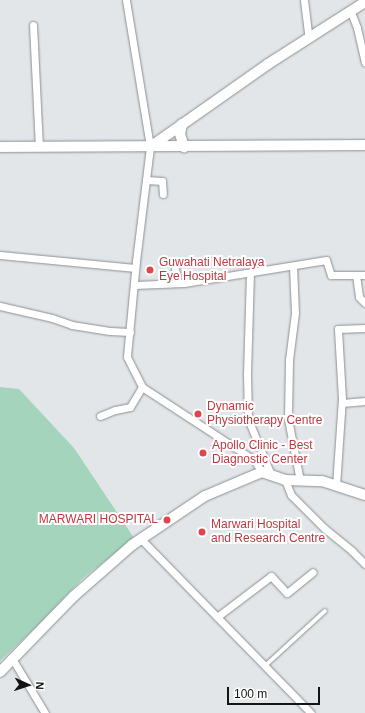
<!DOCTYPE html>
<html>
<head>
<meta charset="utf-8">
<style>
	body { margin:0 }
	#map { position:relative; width:365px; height:713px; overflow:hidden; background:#e2e6e9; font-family:Arial,sans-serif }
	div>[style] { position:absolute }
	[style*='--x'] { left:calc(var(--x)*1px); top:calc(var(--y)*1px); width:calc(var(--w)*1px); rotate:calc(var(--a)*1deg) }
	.green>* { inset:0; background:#a5d4bd }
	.roads { filter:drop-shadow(0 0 1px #8b8f92) drop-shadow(0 0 1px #8b8f92) }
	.lane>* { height:3.5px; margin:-1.75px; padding:0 1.75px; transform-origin:1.75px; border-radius:1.75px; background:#fff }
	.street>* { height:7px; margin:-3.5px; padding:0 3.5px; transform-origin:3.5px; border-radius:3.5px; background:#fff }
	.secondary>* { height:10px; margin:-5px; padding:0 5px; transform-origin:5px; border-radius:5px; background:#fff }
	.dots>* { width:11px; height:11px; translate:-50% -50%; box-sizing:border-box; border:2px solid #fff; border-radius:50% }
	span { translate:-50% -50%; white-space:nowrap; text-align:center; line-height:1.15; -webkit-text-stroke:4px #fff; paint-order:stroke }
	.health-label { font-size:12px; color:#be3a42 }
	.left { translate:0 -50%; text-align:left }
	.right { translate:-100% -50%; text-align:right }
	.north { position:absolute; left:8px; top:665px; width:40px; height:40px; -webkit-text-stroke:3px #fff; paint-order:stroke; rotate:93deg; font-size:11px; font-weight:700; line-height:16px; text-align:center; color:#131415 }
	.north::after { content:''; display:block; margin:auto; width:14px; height:18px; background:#131415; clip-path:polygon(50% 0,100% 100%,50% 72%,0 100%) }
	.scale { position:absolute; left:227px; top:687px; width:93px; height:18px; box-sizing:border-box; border:2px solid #131415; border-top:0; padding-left:5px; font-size:12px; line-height:14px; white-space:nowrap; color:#131415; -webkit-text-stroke:3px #fff; paint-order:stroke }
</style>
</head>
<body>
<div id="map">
	<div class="green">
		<i style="clip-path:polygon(0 387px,19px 389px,74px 448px,134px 538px,82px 579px,35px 628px,0 661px)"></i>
	</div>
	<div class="roads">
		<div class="lane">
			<i style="--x:265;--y:666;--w:81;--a:-42.5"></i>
		</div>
		<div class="street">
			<i style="--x:126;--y:0;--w:149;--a:80.7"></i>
			<i style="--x:150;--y:147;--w:115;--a:97"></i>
			<i style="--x:136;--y:261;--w:96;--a:95.4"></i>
			<i style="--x:127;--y:357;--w:34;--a:63"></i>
			<i style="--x:142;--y:387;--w:134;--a:33.1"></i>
			<i style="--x:254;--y:460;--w:14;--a:56"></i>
			<i style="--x:304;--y:0;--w:38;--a:83"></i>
			<i style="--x:351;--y:12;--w:17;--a:69"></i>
			<i style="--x:357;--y:28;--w:35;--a:77"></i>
			<i style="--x:33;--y:25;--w:122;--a:87.2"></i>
			<i style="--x:146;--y:180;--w:16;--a:4"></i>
			<i style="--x:162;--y:181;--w:13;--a:86"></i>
			<i style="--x:0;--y:255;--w:136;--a:5.5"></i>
			<i style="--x:293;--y:266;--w:47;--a:87.6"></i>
			<i style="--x:295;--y:313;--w:47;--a:97.3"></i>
			<i style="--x:289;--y:360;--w:59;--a:91"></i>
			<i style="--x:288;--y:419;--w:63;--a:79"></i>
			<i style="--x:175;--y:269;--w:14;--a:78"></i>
			<i style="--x:250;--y:273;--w:101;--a:91.7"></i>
			<i style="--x:247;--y:374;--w:45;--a:88.7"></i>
			<i style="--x:248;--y:419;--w:61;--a:67.7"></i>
			<i style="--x:356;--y:275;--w:22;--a:82"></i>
			<i style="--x:359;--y:297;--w:8;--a:45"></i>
			<i style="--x:134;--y:285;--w:50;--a:-2.3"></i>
			<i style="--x:184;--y:283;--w:144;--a:-9.2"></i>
			<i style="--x:326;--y:260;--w:16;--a:72"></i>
			<i style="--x:331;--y:275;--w:34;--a:0"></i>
			<i style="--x:0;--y:306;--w:53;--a:13"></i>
			<i style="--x:52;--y:318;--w:21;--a:19"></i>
			<i style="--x:72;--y:325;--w:38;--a:9"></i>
			<i style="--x:110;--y:331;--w:20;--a:3"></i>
			<i style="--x:342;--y:403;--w:23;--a:-5"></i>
			<i style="--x:100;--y:416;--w:16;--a:-22"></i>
			<i style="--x:115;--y:410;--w:15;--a:-11"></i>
			<i style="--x:130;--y:407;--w:23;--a:-59"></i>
			<i style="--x:285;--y:480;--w:16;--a:68"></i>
			<i style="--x:291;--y:495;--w:47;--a:45"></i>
			<i style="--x:324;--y:528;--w:36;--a:39"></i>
			<i style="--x:352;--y:551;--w:18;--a:45"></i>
			<i style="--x:336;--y:486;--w:87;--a:-86.1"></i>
			<i style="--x:342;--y:399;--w:70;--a:-93.3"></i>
			<i style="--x:338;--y:329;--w:27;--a:-2"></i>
			<i style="--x:141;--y:539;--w:243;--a:45.7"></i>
			<i style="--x:217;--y:617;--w:68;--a:-37.2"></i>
			<i style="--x:271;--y:576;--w:23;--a:47"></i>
			<i style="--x:287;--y:593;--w:33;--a:-39"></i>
			<i style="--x:13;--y:660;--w:62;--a:58.9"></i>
		</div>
		<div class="secondary">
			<i style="--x:182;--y:124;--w:10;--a:101"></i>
			<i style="--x:180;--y:134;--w:14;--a:73"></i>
			<i style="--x:0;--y:147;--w:365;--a:-0.3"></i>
			<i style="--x:150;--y:147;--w:144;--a:-35.1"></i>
			<i style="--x:268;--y:64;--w:115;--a:-32.6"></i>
			<i style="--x:0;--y:672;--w:106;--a:-45.8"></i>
			<i style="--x:74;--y:596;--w:77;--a:-41.3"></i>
			<i style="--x:132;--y:545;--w:88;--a:-33.9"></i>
			<i style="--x:205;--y:496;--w:62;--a:-22.8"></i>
			<i style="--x:262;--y:472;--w:24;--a:19"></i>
			<i style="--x:285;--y:480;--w:37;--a:2"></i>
			<i style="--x:322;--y:481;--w:45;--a:18"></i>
		</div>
	</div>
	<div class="dots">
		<i style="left:150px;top:270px;background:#e0444e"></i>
		<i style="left:198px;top:414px;background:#e0444e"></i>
		<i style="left:203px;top:453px;background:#e0444e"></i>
		<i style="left:167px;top:520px;background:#e0444e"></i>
		<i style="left:202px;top:532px;background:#e0444e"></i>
	</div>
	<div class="health-label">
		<span class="left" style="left:159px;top:270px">Guwahati Netralaya<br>Eye Hospital</span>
		<span class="left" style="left:207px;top:414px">Dynamic<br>Physiotherapy Centre</span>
		<span class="left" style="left:212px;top:453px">Apollo Clinic - Best<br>Diagnostic Center</span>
		<span class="right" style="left:158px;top:520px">MARWARI HOSPITAL</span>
		<span class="left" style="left:211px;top:532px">Marwari Hospital<br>and Research Centre</span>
	</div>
	<div class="north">N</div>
	<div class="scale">100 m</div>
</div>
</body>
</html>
